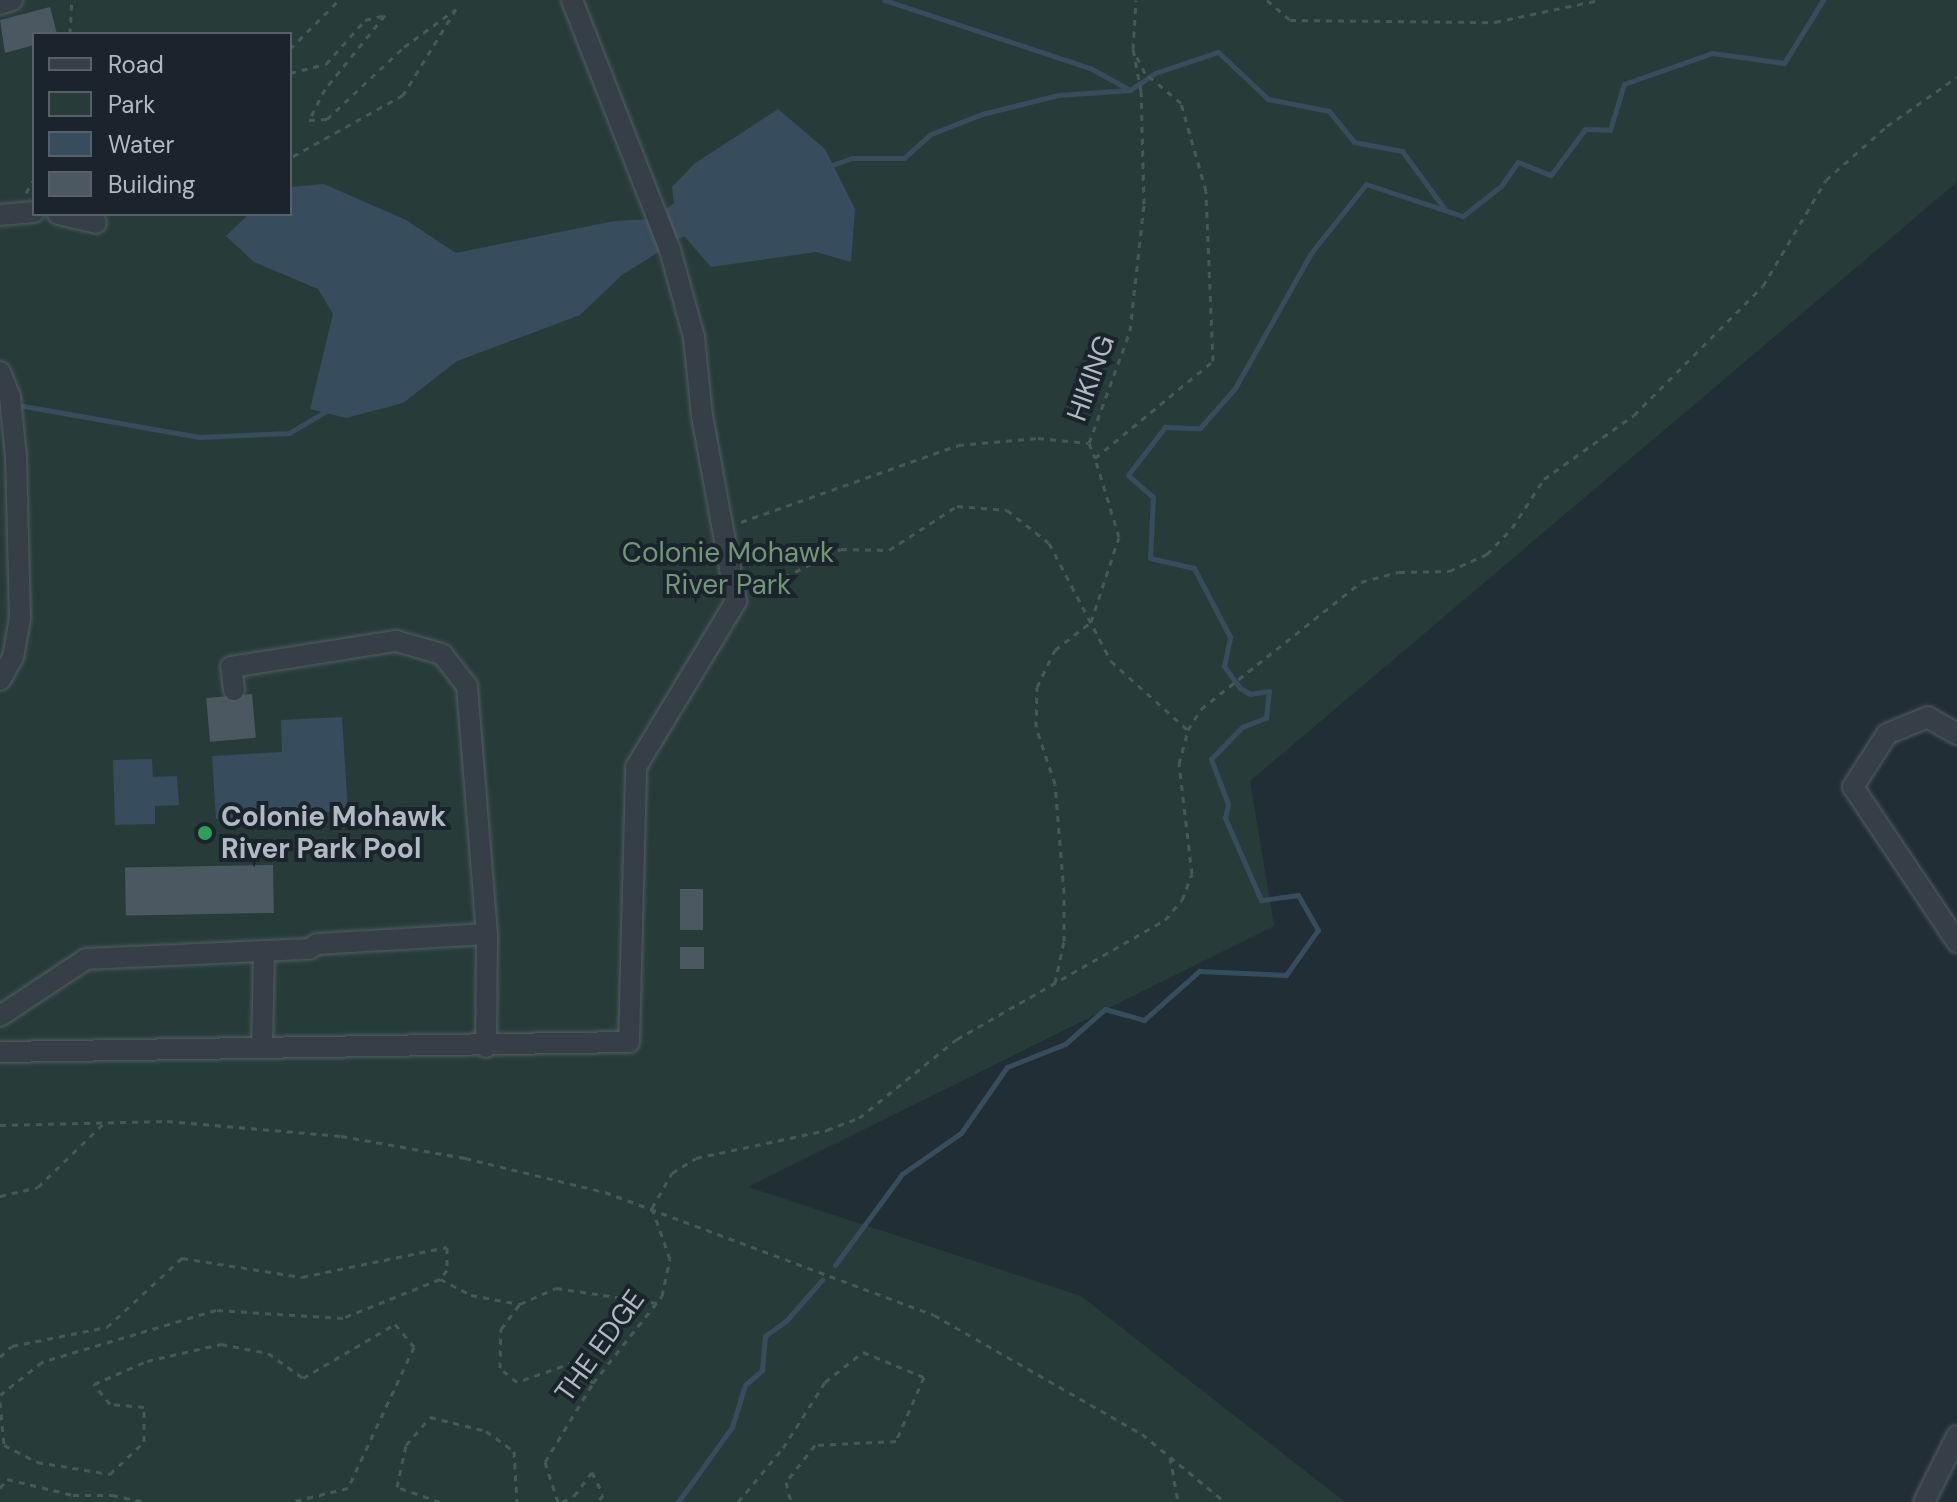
<!DOCTYPE html>
<html>
<head>
<meta charset="utf-8">
<style>
	body { margin:0 }
	#map { position:relative; width:1957px; height:1502px; overflow:hidden; background:#222e36; font-family:"DM Sans",sans-serif }
	div>[style] { position:absolute }
	[style*='--x'] { left:calc(var(--x)*1px); top:calc(var(--y)*1px); width:calc(var(--w)*1px); rotate:calc(var(--a)*1deg) }
	.green>* { inset:0; background:#273c39 }
	.water>* { inset:0; background:#374c5c }
	.stream>* { height:5px; margin:-2.5px; padding:0 2.5px; transform-origin:2.5px; border-radius:2.5px; background:#374c5c }
	.building>* { inset:0; background:#4b5862; transform-origin:0 0 }
	.path>* { height:3px; margin-top:-1.5px; transform-origin:0; background:repeating-linear-gradient(90deg,#465858 0 6px,transparent 0 12px) }
	.roads { filter:drop-shadow(0 0 2px #535d65) drop-shadow(0 0 2px #535d65) }
	.minor>* { height:20px; margin:-10px; padding:0 10px; transform-origin:10px; border-radius:10px; background:#363f47 }
	.dots>* { width:22px; height:22px; translate:-50% -50%; box-sizing:border-box; border:4px solid #1b242c; border-radius:50% }
	span { translate:-50% -50%; white-space:nowrap; text-align:center; line-height:1.15; -webkit-text-stroke:8px #1b242c; paint-order:stroke }
	.street-label { font-size:28px; color:#b0bac3 }
	.park-label { font-size:28px; color:#719774 }
	.poi-label { font-size:28px; color:#b0bac3; font-weight:700 }
	.left { translate:0 -50%; text-align:left }
	.legend { position:absolute; left:32px; top:32px; width:260px; height:184px; box-sizing:border-box; background:#1b242c; border:2px solid #576068; margin:0; padding:10px 14px; list-style:none; font-size:24px; color:#b0bac3 }
	.legend li { display:flex; align-items:center; gap:16px; height:40px }
	.legend b { width:40px; border:2px solid #576068 }
</style>
</head>
<body>
<div id="map">
	<div class="green">
		<i style="clip-path:polygon(evenodd,0 0,1957px 0,1957px 182px,1250px 781px,1274px 926px,748px 1187px,1081px 1296px,1345px 1502px,0 1502px,0 0,34px 34px,290px 34px,290px 214px,34px 214px,34px 34px)"></i>
	</div>
	<div class="water">
		<i style="clip-path:polygon(778px 109px,825px 149px,855px 209px,851px 262px,816px 252px,711px 267px,684px 236px,622px 275px,580px 315px,457px 361px,403px 403px,346px 418px,310px 409px,333px 314px,318px 289px,254px 262px,226px 236px,249px 214px,290px 214px,290px 187px,324px 184px,406px 220px,456px 253px,614px 221px,652px 219px,674px 203px,672px 187px,694px 164px)"></i>
		<i style="clip-path:polygon(342px 717px,348px 811px,216px 819px,212px 756px,282px 752px,281px 720px)"></i>
		<i style="clip-path:polygon(152px 759px,153px 777px,177px 776px,179px 805px,155px 806px,155px 824px,115px 825px,113px 760px)"></i>
	</div>
	<div class="stream">
		<i style="--x:884;--y:0;--w:217;--a:18.3"></i>
		<i style="--x:1090;--y:68;--w:46;--a:28.8"></i>
		<i style="--x:827;--y:167;--w:27;--a:-20"></i>
		<i style="--x:852;--y:158;--w:52;--a:0"></i>
		<i style="--x:904;--y:158;--w:36;--a:-42"></i>
		<i style="--x:931;--y:134;--w:55;--a:-21.4"></i>
		<i style="--x:982;--y:114;--w:78;--a:-14"></i>
		<i style="--x:1058;--y:95;--w:72;--a:-4"></i>
		<i style="--x:1130;--y:90;--w:30;--a:-34"></i>
		<i style="--x:1155;--y:73;--w:66;--a:-18.4"></i>
		<i style="--x:1218;--y:52;--w:69;--a:43.2"></i>
		<i style="--x:1268;--y:99;--w:62;--a:11.1"></i>
		<i style="--x:1329;--y:111;--w:40;--a:51"></i>
		<i style="--x:1354;--y:142;--w:49;--a:10.6"></i>
		<i style="--x:1402;--y:151;--w:71;--a:53.6"></i>
		<i style="--x:18;--y:405;--w:184;--a:10"></i>
		<i style="--x:199;--y:437;--w:90;--a:-2.5"></i>
		<i style="--x:289;--y:433;--w:45;--a:-30.5"></i>
		<i style="--x:835;--y:1265;--w:113;--a:-53.6"></i>
		<i style="--x:902;--y:1174;--w:72;--a:-34.8"></i>
		<i style="--x:961;--y:1133;--w:80;--a:-55.1"></i>
		<i style="--x:1007;--y:1067;--w:62;--a:-21.6"></i>
		<i style="--x:1065;--y:1044;--w:53;--a:-41.2"></i>
		<i style="--x:1105;--y:1009;--w:41;--a:15.8"></i>
		<i style="--x:1144;--y:1020;--w:74;--a:-41.7"></i>
		<i style="--x:1199;--y:971;--w:87;--a:2.6"></i>
		<i style="--x:1286;--y:975;--w:55;--a:-54.6"></i>
		<i style="--x:1318;--y:930;--w:40;--a:-119.7"></i>
		<i style="--x:1298;--y:895;--w:37;--a:172"></i>
		<i style="--x:1261;--y:900;--w:90;--a:-113.7"></i>
		<i style="--x:1225;--y:818;--w:14;--a:-78"></i>
		<i style="--x:1228;--y:804;--w:48;--a:-110.7"></i>
		<i style="--x:1211;--y:759;--w:45;--a:-45.9"></i>
		<i style="--x:1242;--y:727;--w:26;--a:-21"></i>
		<i style="--x:1266;--y:718;--w:27;--a:-84"></i>
		<i style="--x:1269;--y:691;--w:19;--a:171"></i>
		<i style="--x:1250;--y:694;--w:12;--a:-149"></i>
		<i style="--x:1240;--y:688;--w:27;--a:-126"></i>
		<i style="--x:1224;--y:666;--w:30;--a:-78"></i>
		<i style="--x:1230;--y:637;--w:78;--a:-117.6"></i>
		<i style="--x:1194;--y:568;--w:45;--a:-167.2"></i>
		<i style="--x:1150;--y:558;--w:61;--a:-87.2"></i>
		<i style="--x:1153;--y:497;--w:33;--a:-139"></i>
		<i style="--x:1128;--y:475;--w:61;--a:-52.4"></i>
		<i style="--x:1165;--y:427;--w:35;--a:2"></i>
		<i style="--x:1200;--y:428;--w:53;--a:-48.8"></i>
		<i style="--x:1235;--y:388;--w:155;--a:-60.6"></i>
		<i style="--x:1311;--y:253;--w:88;--a:-51.4"></i>
		<i style="--x:1366;--y:184;--w:102;--a:18.3"></i>
		<i style="--x:1463;--y:216;--w:48;--a:-38.3"></i>
		<i style="--x:1501;--y:186;--w:29;--a:-55"></i>
		<i style="--x:1518;--y:162;--w:35;--a:22"></i>
		<i style="--x:1551;--y:175;--w:57;--a:-53.5"></i>
		<i style="--x:1585;--y:129;--w:25;--a:2"></i>
		<i style="--x:1610;--y:130;--w:48;--a:-73.1"></i>
		<i style="--x:1624;--y:84;--w:93;--a:-19.4"></i>
		<i style="--x:1712;--y:53;--w:73;--a:7.9"></i>
		<i style="--x:1784;--y:63;--w:74;--a:-58.2"></i>
		<i style="--x:678;--y:1502;--w:92;--a:-54.2"></i>
		<i style="--x:732;--y:1427;--w:44;--a:-72.8"></i>
		<i style="--x:745;--y:1385;--w:23;--a:-41"></i>
		<i style="--x:762;--y:1370;--w:34;--a:-85"></i>
		<i style="--x:765;--y:1336;--w:26;--a:-36"></i>
		<i style="--x:786;--y:1321;--w:55;--a:-48.7"></i>
	</div>
	<div class="building">
		<i style="clip-path:polygon(50px 7px,57px 34px,34px 34px,34px 45px,5px 53px,0 20px)"></i>
		<i style="left:252px;top:694px;width:44px;height:46px;rotate:85deg"></i>
		<i style="left:273px;top:865px;width:48px;height:148px;rotate:89deg"></i>
		<i style="left:680px;top:889px;width:23px;height:41px"></i>
		<i style="left:680px;top:947px;width:24px;height:22px"></i>
	</div>
	<div class="path">
		<i style="--x:1267;--y:0;--w:30;--a:41"></i>
		<i style="--x:1290;--y:20;--w:205;--a:0.6"></i>
		<i style="--x:1495;--y:22;--w:106;--a:-11.9"></i>
		<i style="--x:70;--y:34;--w:34;--a:-87"></i>
		<i style="--x:290;--y:49;--w:69;--a:-45"></i>
		<i style="--x:290;--y:73;--w:37;--a:-14"></i>
		<i style="--x:326;--y:64;--w:59;--a:-48.4"></i>
		<i style="--x:365;--y:20;--w:21;--a:-14"></i>
		<i style="--x:385;--y:15;--w:95;--a:129"></i>
		<i style="--x:325;--y:89;--w:35;--a:117"></i>
		<i style="--x:309;--y:120;--w:18;--a:-3"></i>
		<i style="--x:327;--y:119;--w:105;--a:-43.1"></i>
		<i style="--x:404;--y:47;--w:64;--a:-36.2"></i>
		<i style="--x:456;--y:9;--w:101;--a:121.6"></i>
		<i style="--x:403;--y:95;--w:129;--a:150.9"></i>
		<i style="--x:26;--y:193;--w:16;--a:-60"></i>
		<i style="--x:1089;--y:443;--w:119;--a:-69.9"></i>
		<i style="--x:1130;--y:331;--w:128;--a:-83.7"></i>
		<i style="--x:1144;--y:204;--w:113;--a:-91.5"></i>
		<i style="--x:1141;--y:91;--w:43;--a:-100.8"></i>
		<i style="--x:1133;--y:49;--w:49;--a:-86.5"></i>
		<i style="--x:1089;--y:443;--w:16;--a:68"></i>
		<i style="--x:741;--y:522;--w:230;--a:-19.5"></i>
		<i style="--x:958;--y:445;--w:80;--a:-5"></i>
		<i style="--x:1038;--y:438;--w:50;--a:5.7"></i>
		<i style="--x:752;--y:593;--w:99;--a:-26.3"></i>
		<i style="--x:841;--y:549;--w:48;--a:1.2"></i>
		<i style="--x:889;--y:550;--w:81;--a:-32.9"></i>
		<i style="--x:957;--y:506;--w:50;--a:4.6"></i>
		<i style="--x:1007;--y:510;--w:53;--a:38.2"></i>
		<i style="--x:1049;--y:543;--w:133;--a:62.3"></i>
		<i style="--x:1111;--y:661;--w:103;--a:41.9"></i>
		<i style="--x:1055;--y:983;--w:43;--a:-77.9"></i>
		<i style="--x:1064;--y:941;--w:48;--a:-90"></i>
		<i style="--x:1064;--y:893;--w:109;--a:-94.7"></i>
		<i style="--x:1055;--y:784;--w:60;--a:-108.4"></i>
		<i style="--x:1036;--y:727;--w:40;--a:-88.6"></i>
		<i style="--x:1037;--y:687;--w:41;--a:-64.1"></i>
		<i style="--x:1055;--y:650;--w:46;--a:-37.9"></i>
		<i style="--x:1091;--y:622;--w:89;--a:-71.8"></i>
		<i style="--x:1119;--y:537;--w:83;--a:-106.9"></i>
		<i style="--x:1095;--y:458;--w:153;--a:-39.4"></i>
		<i style="--x:1213;--y:361;--w:170;--a:-92.4"></i>
		<i style="--x:1206;--y:191;--w:91;--a:-105.9"></i>
		<i style="--x:1181;--y:103;--w:47;--a:-140.2"></i>
		<i style="--x:1145;--y:73;--w:27;--a:-117"></i>
		<i style="--x:0;--y:1125;--w:167;--a:-1.4"></i>
		<i style="--x:167;--y:1121;--w:175;--a:4.9"></i>
		<i style="--x:341;--y:1136;--w:126;--a:10.1"></i>
		<i style="--x:465;--y:1158;--w:144;--a:13.7"></i>
		<i style="--x:605;--y:1192;--w:351;--a:20.5"></i>
		<i style="--x:934;--y:1315;--w:240;--a:29.8"></i>
		<i style="--x:1142;--y:1434;--w:107;--a:39.3"></i>
		<i style="--x:0;--y:1196;--w:39;--a:-13"></i>
		<i style="--x:38;--y:1187;--w:93;--a:-44.1"></i>
		<i style="--x:440;--y:1279;--w:35;--a:27"></i>
		<i style="--x:471;--y:1295;--w:50;--a:10.4"></i>
		<i style="--x:0;--y:1357;--w:16;--a:-43"></i>
		<i style="--x:12;--y:1346;--w:97;--a:-11.3"></i>
		<i style="--x:107;--y:1327;--w:102;--a:-42.6"></i>
		<i style="--x:182;--y:1258;--w:121;--a:9"></i>
		<i style="--x:302;--y:1277;--w:148;--a:-11.7"></i>
		<i style="--x:447;--y:1247;--w:23;--a:90"></i>
		<i style="--x:447;--y:1270;--w:11;--a:128"></i>
		<i style="--x:440;--y:1279;--w:105;--a:158.1"></i>
		<i style="--x:343;--y:1318;--w:127;--a:-176.4"></i>
		<i style="--x:216;--y:1310;--w:182;--a:163.4"></i>
		<i style="--x:42;--y:1362;--w:53;--a:141.8"></i>
		<i style="--x:593;--y:1383;--w:28;--a:-132"></i>
		<i style="--x:574;--y:1362;--w:60;--a:160.7"></i>
		<i style="--x:517;--y:1382;--w:22;--a:-141"></i>
		<i style="--x:500;--y:1368;--w:39;--a:-89"></i>
		<i style="--x:501;--y:1329;--w:31;--a:-53"></i>
		<i style="--x:520;--y:1304;--w:39;--a:-24"></i>
		<i style="--x:556;--y:1288;--w:102;--a:8.4"></i>
		<i style="--x:0;--y:1402;--w:43;--a:84.7"></i>
		<i style="--x:4;--y:1445;--w:37;--a:27"></i>
		<i style="--x:37;--y:1462;--w:74;--a:9.3"></i>
		<i style="--x:110;--y:1474;--w:47;--a:-43.3"></i>
		<i style="--x:144;--y:1442;--w:35;--a:-90"></i>
		<i style="--x:144;--y:1407;--w:34;--a:-175"></i>
		<i style="--x:110;--y:1404;--w:26;--a:-129"></i>
		<i style="--x:94;--y:1384;--w:58;--a:-23.5"></i>
		<i style="--x:147;--y:1361;--w:76;--a:-12.9"></i>
		<i style="--x:221;--y:1344;--w:48;--a:10.8"></i>
		<i style="--x:268;--y:1353;--w:43;--a:35.5"></i>
		<i style="--x:303;--y:1378;--w:107;--a:-30.4"></i>
		<i style="--x:395;--y:1324;--w:30;--a:50"></i>
		<i style="--x:414;--y:1347;--w:156;--a:115.1"></i>
		<i style="--x:348;--y:1488;--w:59;--a:166.2"></i>
		<i style="--x:1170;--y:1457;--w:46;--a:79.9"></i>
		<i style="--x:0;--y:1488;--w:11;--a:-52"></i>
		<i style="--x:7;--y:1479;--w:68;--a:13.6"></i>
		<i style="--x:73;--y:1495;--w:39;--a:0"></i>
		<i style="--x:112;--y:1495;--w:35;--a:12"></i>
		<i style="--x:440;--y:1502;--w:46;--a:-160.8"></i>
		<i style="--x:397;--y:1487;--w:43;--a:-77.9"></i>
		<i style="--x:406;--y:1445;--w:37;--a:-49"></i>
		<i style="--x:430;--y:1417;--w:58;--a:14"></i>
		<i style="--x:486;--y:1431;--w:34;--a:36"></i>
		<i style="--x:514;--y:1451;--w:51;--a:86.6"></i>
		<i style="--x:558;--y:1502;--w:42;--a:-108"></i>
		<i style="--x:545;--y:1462;--w:92;--a:-58.7"></i>
		<i style="--x:593;--y:1383;--w:111;--a:-51.6"></i>
		<i style="--x:662;--y:1296;--w:38;--a:-78"></i>
		<i style="--x:670;--y:1259;--w:54;--a:-109.4"></i>
		<i style="--x:652;--y:1208;--w:40;--a:-60.3"></i>
		<i style="--x:672;--y:1173;--w:28;--a:-32"></i>
		<i style="--x:696;--y:1158;--w:134;--a:-12.1"></i>
		<i style="--x:827;--y:1130;--w:34;--a:-21"></i>
		<i style="--x:859;--y:1118;--w:126;--a:-38.9"></i>
		<i style="--x:957;--y:1039;--w:240;--a:-29.8"></i>
		<i style="--x:1165;--y:920;--w:26;--a:-50"></i>
		<i style="--x:1182;--y:900;--w:28;--a:-69"></i>
		<i style="--x:1192;--y:874;--w:111;--a:-96.7"></i>
		<i style="--x:1179;--y:764;--w:35;--a:-75"></i>
		<i style="--x:1188;--y:730;--w:25;--a:-58"></i>
		<i style="--x:1201;--y:709;--w:204;--a:-38.4"></i>
		<i style="--x:1361;--y:582;--w:39;--a:-15"></i>
		<i style="--x:1399;--y:572;--w:50;--a:-1.1"></i>
		<i style="--x:1449;--y:571;--w:42;--a:-24.1"></i>
		<i style="--x:1487;--y:554;--w:36;--a:-46"></i>
		<i style="--x:1512;--y:528;--w:59;--a:-56.9"></i>
		<i style="--x:1544;--y:479;--w:110;--a:-35.4"></i>
		<i style="--x:1634;--y:415;--w:182;--a:-45"></i>
		<i style="--x:1763;--y:286;--w:123;--a:-59.3"></i>
		<i style="--x:1826;--y:180;--w:81;--a:-41.5"></i>
		<i style="--x:1887;--y:126;--w:85;--a:-35"></i>
		<i style="--x:562;--y:1502;--w:13;--a:-27"></i>
		<i style="--x:574;--y:1496;--w:30;--a:-53"></i>
		<i style="--x:592;--y:1472;--w:25;--a:64"></i>
		<i style="--x:603;--y:1495;--w:9;--a:126"></i>
		<i style="--x:738;--y:1502;--w:70;--a:-50.2"></i>
		<i style="--x:783;--y:1448;--w:78;--a:-57.5"></i>
		<i style="--x:825;--y:1382;--w:48;--a:-38.3"></i>
		<i style="--x:863;--y:1352;--w:66;--a:22.3"></i>
		<i style="--x:924;--y:1377;--w:70;--a:113.6"></i>
		<i style="--x:896;--y:1441;--w:81;--a:177.2"></i>
		<i style="--x:815;--y:1445;--w:47;--a:128.1"></i>
		<i style="--x:786;--y:1482;--w:21;--a:76"></i>
	</div>
	<div class="roads">
		<div class="minor">
			<i style="--x:0;--y:4;--w:13;--a:-18"></i>
			<i style="--x:58;--y:214;--w:39;--a:13"></i>
			<i style="--x:0;--y:215;--w:34;--a:-5"></i>
			<i style="--x:0;--y:372;--w:27;--a:68"></i>
			<i style="--x:10;--y:397;--w:59;--a:84.2"></i>
			<i style="--x:16;--y:456;--w:162;--a:88.6"></i>
			<i style="--x:20;--y:618;--w:40;--a:100"></i>
			<i style="--x:13;--y:657;--w:26;--a:119"></i>
			<i style="--x:234;--y:690;--w:23;--a:-97"></i>
			<i style="--x:231;--y:667;--w:167;--a:-9"></i>
			<i style="--x:396;--y:641;--w:48;--a:15.8"></i>
			<i style="--x:442;--y:654;--w:41;--a:52"></i>
			<i style="--x:467;--y:686;--w:249;--a:85.4"></i>
			<i style="--x:1957;--y:734;--w:34;--a:-150"></i>
			<i style="--x:1928;--y:717;--w:44;--a:157.5"></i>
			<i style="--x:1887;--y:734;--w:63;--a:122.7"></i>
			<i style="--x:1853;--y:787;--w:187;--a:56.1"></i>
			<i style="--x:0;--y:1016;--w:103;--a:-33.5"></i>
			<i style="--x:86;--y:959;--w:223;--a:-2.6"></i>
			<i style="--x:309;--y:949;--w:9;--a:-32"></i>
			<i style="--x:317;--y:944;--w:170;--a:-3.4"></i>
			<i style="--x:487;--y:934;--w:113;--a:90.5"></i>
			<i style="--x:262;--y:1048;--w:97;--a:-88.8"></i>
			<i style="--x:0;--y:1052;--w:629;--a:-0.91"></i>
			<i style="--x:629;--y:1042;--w:275;--a:-88.5"></i>
			<i style="--x:636;--y:767;--w:194;--a:-58.9"></i>
			<i style="--x:736;--y:601;--w:188;--a:-100.4"></i>
			<i style="--x:702;--y:416;--w:79;--a:-95.8"></i>
			<i style="--x:694;--y:337;--w:90;--a:-105.4"></i>
			<i style="--x:670;--y:250;--w:269;--a:-111.4"></i>
			<i style="--x:1924;--y:1502;--w:74;--a:-63.4"></i>
		</div>
	</div>
	<div class="dots">
		<i style="left:205px;top:833px;background:#2e9e5b"></i>
	</div>
	<div class="street-label">
		<span style="left:1091px;top:378px;rotate:-70deg">HIKING</span>
		<span style="left:600px;top:1346px;rotate:-54deg">THE EDGE</span>
	</div>
	<div class="park-label">
		<span style="left:728px;top:569px">Colonie Mohawk<br>River Park</span>
	</div>
	<div class="poi-label">
		<span class="left" style="left:221px;top:833px">Colonie Mohawk<br>River Park Pool</span>
	</div>
	<ul class="legend">
	<li><b style="height:10px;background:#363f47"></b>Road</li>
	<li><b style="height:22px;background:#273c39"></b>Park</li>
	<li><b style="height:22px;background:#374c5c"></b>Water</li>
	<li><b style="height:22px;background:#4b5862"></b>Building</li>
	</ul>
</div>
</body>
</html>
